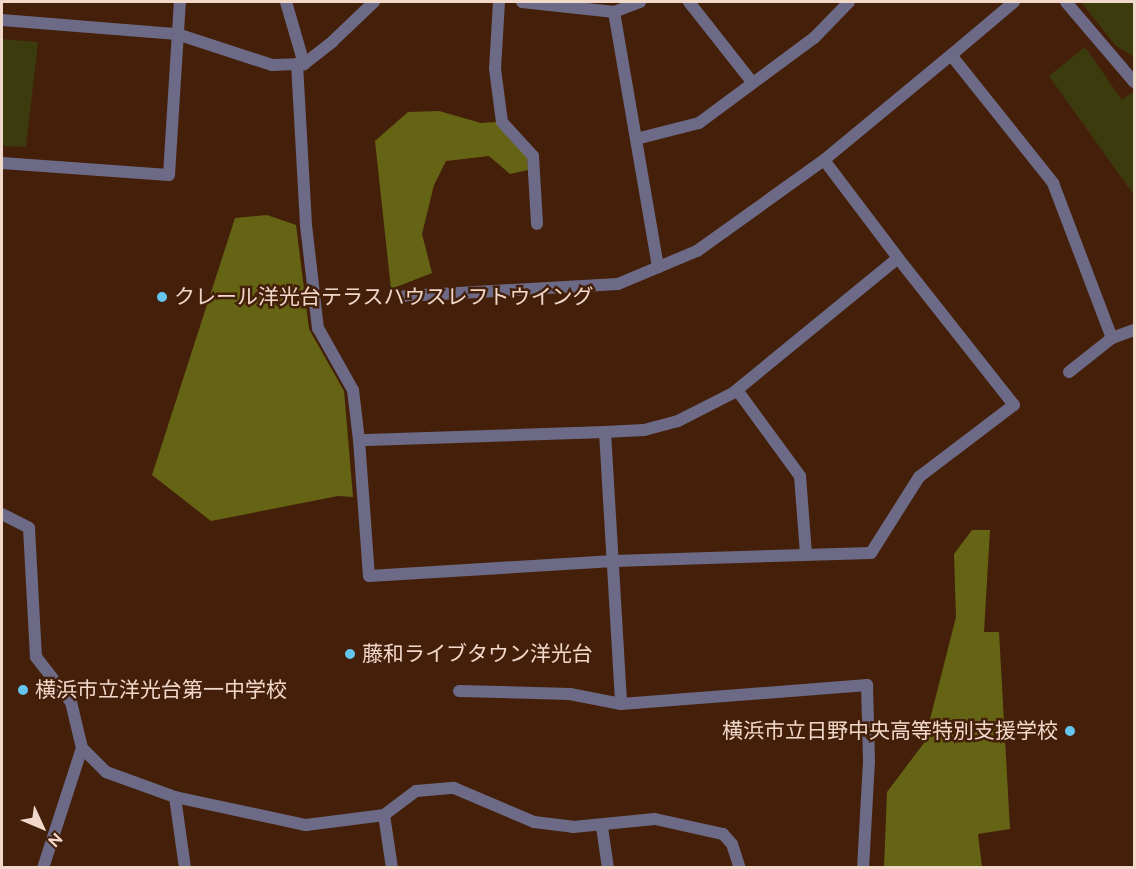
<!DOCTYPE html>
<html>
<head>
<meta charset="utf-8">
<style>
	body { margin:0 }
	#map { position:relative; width:1136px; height:869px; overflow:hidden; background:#44200a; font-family:Raleway,"Noto Sans JP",sans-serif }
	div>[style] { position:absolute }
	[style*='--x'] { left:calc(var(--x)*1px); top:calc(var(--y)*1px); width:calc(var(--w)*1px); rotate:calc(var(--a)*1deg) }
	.green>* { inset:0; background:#3c3b0e }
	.forest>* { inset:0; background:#656414 }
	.street>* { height:12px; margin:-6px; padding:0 6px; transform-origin:6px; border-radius:6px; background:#6c6a86 }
	.dots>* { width:16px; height:16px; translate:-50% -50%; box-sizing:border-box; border:3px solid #44200a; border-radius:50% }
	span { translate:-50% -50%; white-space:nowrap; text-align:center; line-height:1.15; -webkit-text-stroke:5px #44200a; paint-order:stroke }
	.poi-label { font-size:21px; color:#f1d8cb }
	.left { translate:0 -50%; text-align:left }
	.right { translate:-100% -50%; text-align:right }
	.frame { position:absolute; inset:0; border:3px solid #f1d8cb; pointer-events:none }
	.north { position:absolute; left:12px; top:797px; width:60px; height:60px; -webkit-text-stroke:4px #44200a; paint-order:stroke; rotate:134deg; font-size:16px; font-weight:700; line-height:24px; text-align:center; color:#f1d8cb }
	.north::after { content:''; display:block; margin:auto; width:21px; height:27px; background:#f1d8cb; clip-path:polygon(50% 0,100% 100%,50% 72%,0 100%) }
</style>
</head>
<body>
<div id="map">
	<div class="green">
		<i style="clip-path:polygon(1081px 2px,1134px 2px,1134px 57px,1115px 45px)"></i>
		<i style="clip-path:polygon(2px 39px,38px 42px,26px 147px,2px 146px)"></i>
		<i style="clip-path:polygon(1085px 47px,1122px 100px,1134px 91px,1134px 195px,1049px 76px)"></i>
	</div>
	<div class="forest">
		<i style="clip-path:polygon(439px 111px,481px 123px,496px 122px,527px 156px,528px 170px,510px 174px,489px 156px,446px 161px,434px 185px,422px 234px,432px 273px,391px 289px,375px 141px,408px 112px)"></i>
		<i style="clip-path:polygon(267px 215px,296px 225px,309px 329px,344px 391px,353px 497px,338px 496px,211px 521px,152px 475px,235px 218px)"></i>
		<i style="clip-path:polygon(972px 530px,990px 530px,984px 632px,999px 632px,1010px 829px,978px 834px,982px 867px,884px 867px,887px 792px,924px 743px,956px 617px,954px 554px)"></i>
	</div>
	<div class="street">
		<i style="--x:286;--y:2;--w:65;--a:73.8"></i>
		<i style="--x:499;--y:2;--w:67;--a:93.4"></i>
		<i style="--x:495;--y:69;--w:53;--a:82.5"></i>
		<i style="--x:502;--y:122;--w:46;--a:47.6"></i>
		<i style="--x:533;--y:156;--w:68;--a:86.6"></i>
		<i style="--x:522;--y:2;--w:93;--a:6.2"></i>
		<i style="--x:614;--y:12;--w:259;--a:80.2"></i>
		<i style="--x:689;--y:2;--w:102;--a:51.8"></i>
		<i style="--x:1014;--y:2;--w:82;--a:139.9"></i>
		<i style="--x:951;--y:55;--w:164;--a:51.4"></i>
		<i style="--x:1053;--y:183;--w:166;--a:69.2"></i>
		<i style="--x:1112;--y:338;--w:23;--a:-20"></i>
		<i style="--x:1066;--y:2;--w:105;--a:49.6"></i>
		<i style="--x:614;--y:12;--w:28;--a:-21"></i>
		<i style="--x:2;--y:20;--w:176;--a:4.6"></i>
		<i style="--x:177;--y:34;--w:100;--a:18.1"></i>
		<i style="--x:272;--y:65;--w:25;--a:-2"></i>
		<i style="--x:297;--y:64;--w:7;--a:0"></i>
		<i style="--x:304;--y:64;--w:37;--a:-38"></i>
		<i style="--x:333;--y:41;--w:57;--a:-43.6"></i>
		<i style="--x:297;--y:64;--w:161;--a:86.8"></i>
		<i style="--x:306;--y:225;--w:104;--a:83.4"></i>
		<i style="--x:318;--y:328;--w:71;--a:60.6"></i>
		<i style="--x:353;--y:390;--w:50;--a:83.2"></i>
		<i style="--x:636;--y:139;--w:65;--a:-14.3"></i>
		<i style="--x:699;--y:123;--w:143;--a:-36.5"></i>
		<i style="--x:814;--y:38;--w:50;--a:-45.8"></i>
		<i style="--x:824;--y:160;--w:165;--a:-39.6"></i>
		<i style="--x:2;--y:163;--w:167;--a:4.1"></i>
		<i style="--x:169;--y:175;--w:173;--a:-86.4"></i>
		<i style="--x:405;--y:296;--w:213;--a:-3.2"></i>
		<i style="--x:618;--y:284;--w:86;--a:-22.7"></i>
		<i style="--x:697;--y:251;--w:156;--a:-35.6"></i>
		<i style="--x:824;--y:160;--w:123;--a:52.9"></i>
		<i style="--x:898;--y:258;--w:213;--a:140.7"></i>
		<i style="--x:733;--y:393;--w:62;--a:153"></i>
		<i style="--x:678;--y:421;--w:35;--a:165"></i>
		<i style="--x:644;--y:430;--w:39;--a:177"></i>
		<i style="--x:605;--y:432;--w:272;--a:86.6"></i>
		<i style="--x:621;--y:704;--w:247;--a:-4.4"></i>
		<i style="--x:867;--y:685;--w:76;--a:88.5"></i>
		<i style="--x:869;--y:761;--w:107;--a:93.2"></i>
		<i style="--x:1069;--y:372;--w:55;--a:-38.3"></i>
		<i style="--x:737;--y:390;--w:107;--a:53.8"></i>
		<i style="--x:800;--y:476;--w:78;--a:85.6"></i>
		<i style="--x:605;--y:432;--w:246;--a:178.1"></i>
		<i style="--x:359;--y:440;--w:136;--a:85.8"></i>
		<i style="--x:369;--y:576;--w:245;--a:-3.5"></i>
		<i style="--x:614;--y:561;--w:257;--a:-1.8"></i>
		<i style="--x:871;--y:553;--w:90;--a:-57.7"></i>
		<i style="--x:919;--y:477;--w:119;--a:-37.2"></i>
		<i style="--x:1014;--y:405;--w:187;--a:-128.3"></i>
		<i style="--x:2;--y:514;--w:30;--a:27"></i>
		<i style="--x:29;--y:528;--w:129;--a:86.9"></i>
		<i style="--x:36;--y:657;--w:57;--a:52.1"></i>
		<i style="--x:71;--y:702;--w:47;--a:76.6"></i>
		<i style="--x:82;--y:748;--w:34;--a:45"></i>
		<i style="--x:106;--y:772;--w:73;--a:19.9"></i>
		<i style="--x:175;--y:797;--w:134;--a:12.1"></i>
		<i style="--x:306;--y:825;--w:79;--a:-7.3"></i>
		<i style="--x:384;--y:815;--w:40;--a:-37"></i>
		<i style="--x:416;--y:791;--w:38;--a:-5"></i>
		<i style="--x:454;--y:788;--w:87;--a:23"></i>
		<i style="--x:534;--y:822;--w:39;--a:7"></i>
		<i style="--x:573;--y:827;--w:82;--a:-5.6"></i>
		<i style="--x:655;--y:819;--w:70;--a:12.4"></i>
		<i style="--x:723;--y:834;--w:13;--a:48"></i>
		<i style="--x:732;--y:844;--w:25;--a:72"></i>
		<i style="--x:459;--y:691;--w:111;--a:1.5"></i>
		<i style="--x:570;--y:694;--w:52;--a:11.1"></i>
		<i style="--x:175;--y:797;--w:72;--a:82"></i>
		<i style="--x:384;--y:815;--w:54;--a:81.4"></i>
		<i style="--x:602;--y:827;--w:41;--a:81.7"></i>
		<i style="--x:43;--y:868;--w:126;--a:-72"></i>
	</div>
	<div class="dots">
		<i style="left:162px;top:297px;background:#64c5ee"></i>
		<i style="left:350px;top:654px;background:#64c5ee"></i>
		<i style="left:23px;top:690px;background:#64c5ee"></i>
		<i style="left:1070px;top:731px;background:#64c5ee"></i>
	</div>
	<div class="poi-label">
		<span class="left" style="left:174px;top:297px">クレール洋光台テラスハウスレフトウイング</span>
		<span class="left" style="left:362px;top:654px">藤和ライブタウン洋光台</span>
		<span class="left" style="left:35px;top:690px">横浜市立洋光台第一中学校</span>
		<span class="right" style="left:1058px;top:731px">横浜市立日野中央高等特別支援学校</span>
	</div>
	<div class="frame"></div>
	<div class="north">N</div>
</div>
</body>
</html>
